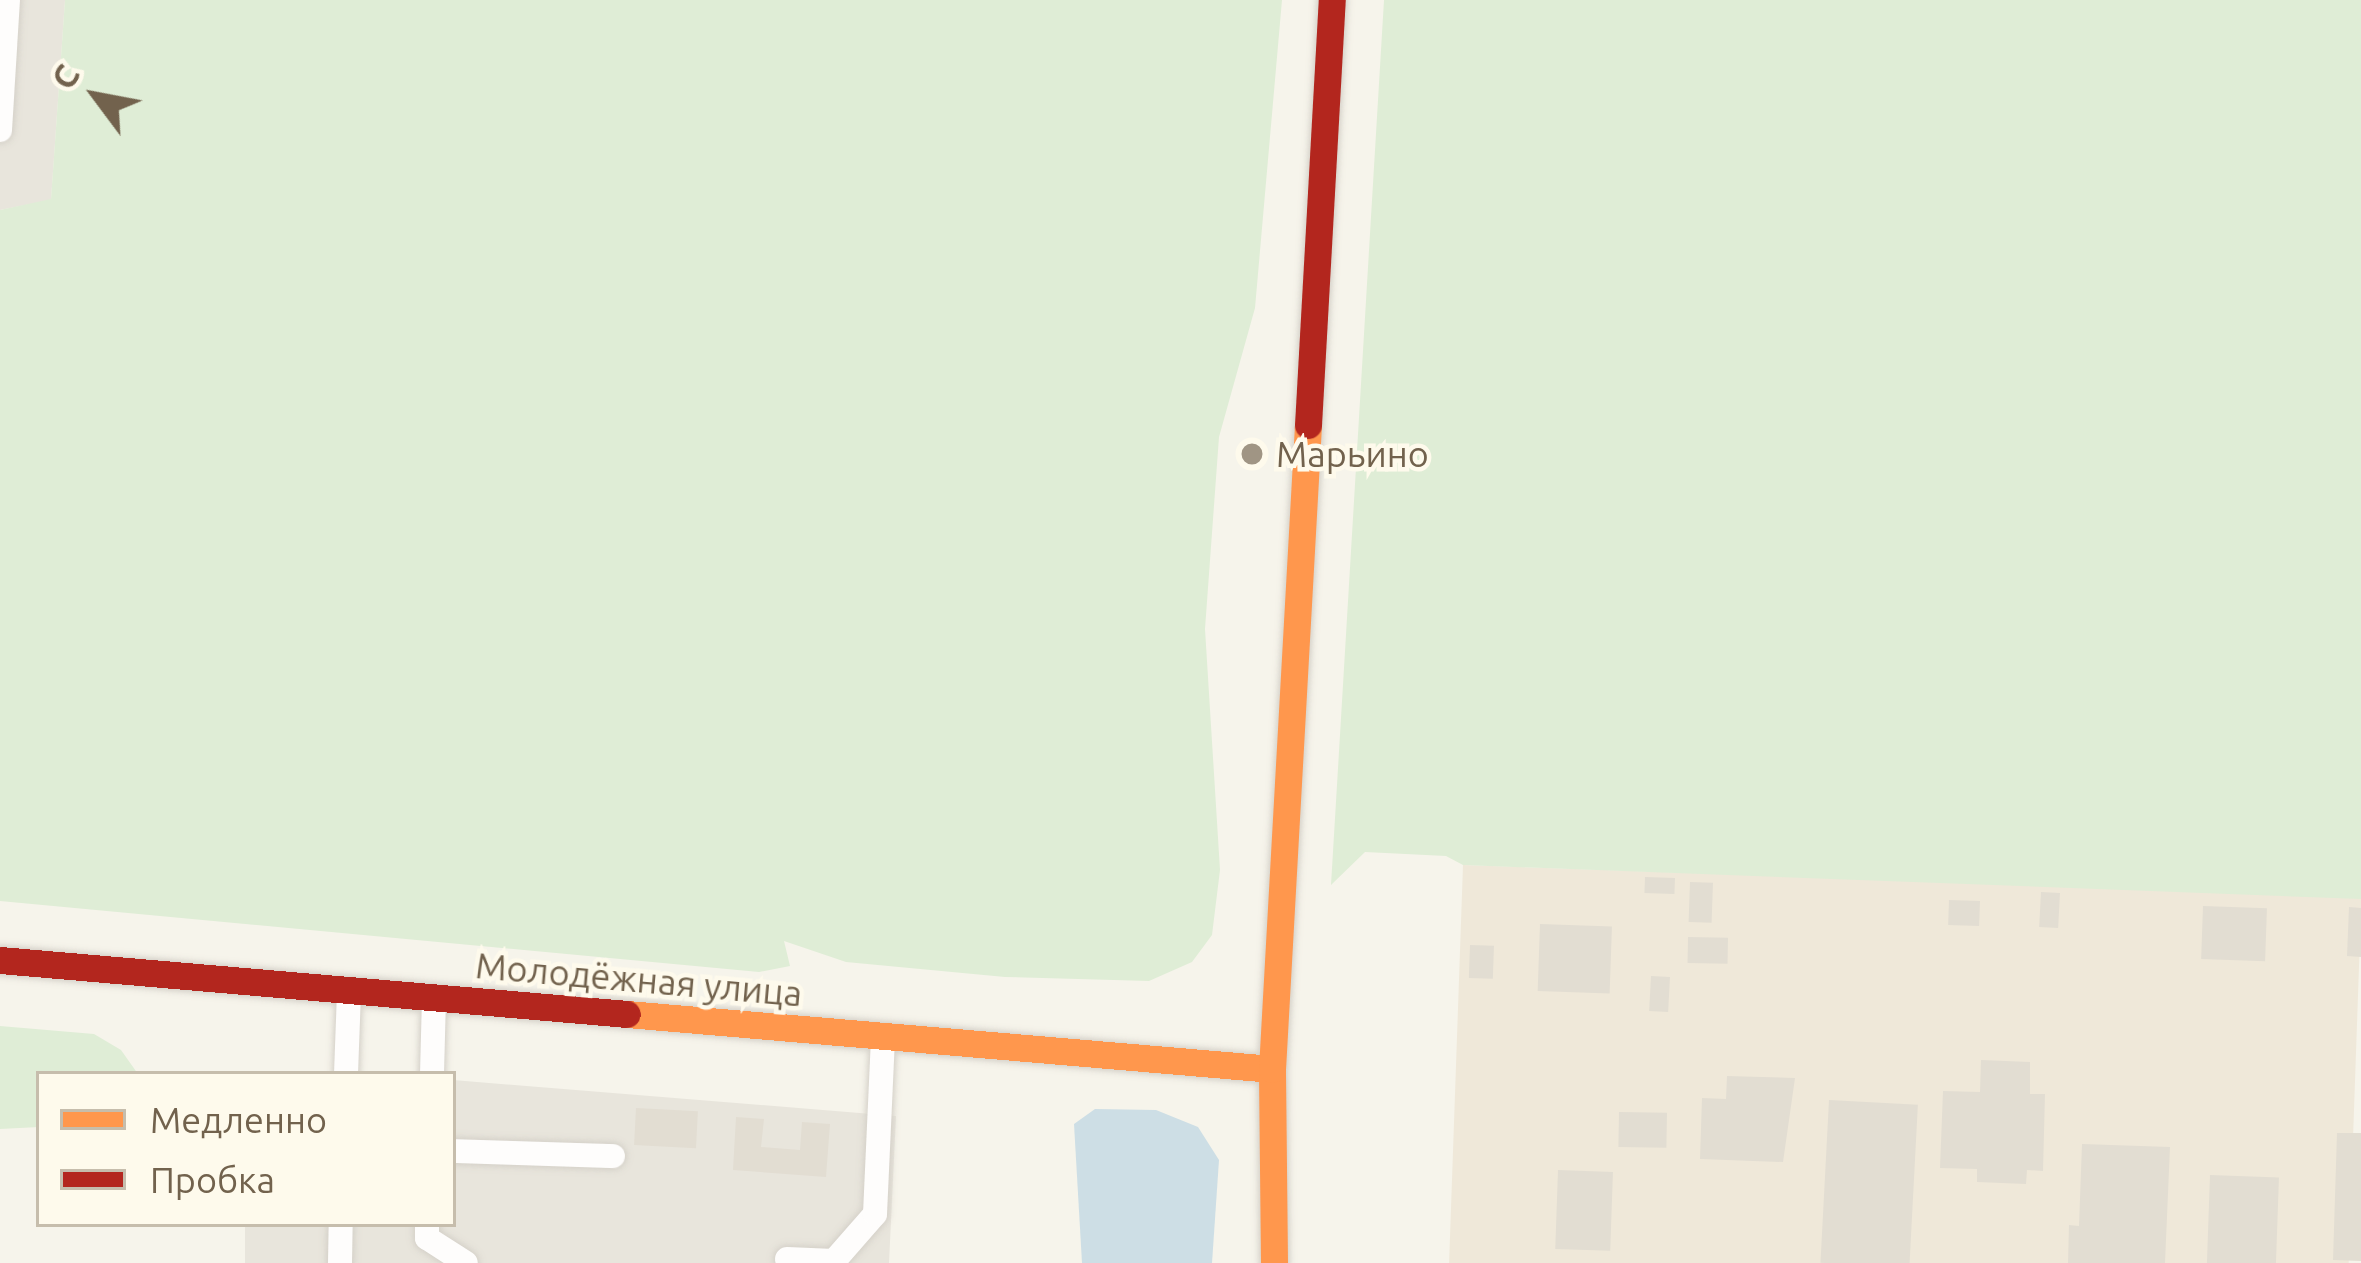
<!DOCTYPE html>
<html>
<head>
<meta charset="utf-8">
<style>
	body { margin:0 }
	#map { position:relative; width:2361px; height:1263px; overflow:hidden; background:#f6f4eb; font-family:Ubuntu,sans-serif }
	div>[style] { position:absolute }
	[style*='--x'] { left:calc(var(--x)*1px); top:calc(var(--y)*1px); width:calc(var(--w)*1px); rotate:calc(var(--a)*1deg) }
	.residential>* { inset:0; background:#efe8d9; transform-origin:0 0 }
	.industrial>* { inset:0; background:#e8e5dc }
	.green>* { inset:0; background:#dfedd6 }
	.water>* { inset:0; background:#cddee5 }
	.building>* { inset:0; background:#e2ddd2; transform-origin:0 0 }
	.roads { filter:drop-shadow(0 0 3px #d5d1c9) drop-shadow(0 0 3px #d5d1c9) }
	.lane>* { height:24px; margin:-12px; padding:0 12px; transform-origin:12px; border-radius:12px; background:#fefdfc }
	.slow>* { height:27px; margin:-13.5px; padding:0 13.5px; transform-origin:13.5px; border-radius:13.5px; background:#ff974d }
	.jam>* { height:27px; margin:-13.5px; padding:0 13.5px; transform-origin:13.5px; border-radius:13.5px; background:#b3261e }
	.dots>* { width:33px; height:33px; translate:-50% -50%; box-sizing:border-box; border:6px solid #fefaec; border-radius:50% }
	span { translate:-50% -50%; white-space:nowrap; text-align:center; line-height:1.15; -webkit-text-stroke:9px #fefaec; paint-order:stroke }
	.poi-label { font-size:36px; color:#72624d }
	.left { translate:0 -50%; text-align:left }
	.street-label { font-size:36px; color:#72624d }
	.legend { position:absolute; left:36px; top:1071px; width:420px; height:156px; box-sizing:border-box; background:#fefaec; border:3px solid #c6bdac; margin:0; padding:15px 21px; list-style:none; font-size:36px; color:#72624d }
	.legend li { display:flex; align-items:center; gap:24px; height:60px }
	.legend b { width:60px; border:3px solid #c6bdac }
	.north { position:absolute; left:36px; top:36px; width:120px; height:120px; -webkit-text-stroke:9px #fefaec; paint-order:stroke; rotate:302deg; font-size:33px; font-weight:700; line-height:48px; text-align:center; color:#72624d }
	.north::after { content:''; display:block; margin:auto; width:42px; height:54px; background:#72624d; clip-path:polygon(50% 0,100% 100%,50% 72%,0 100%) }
</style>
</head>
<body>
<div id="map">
	<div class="residential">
		<i style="left:1463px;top:865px;width:899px;height:399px;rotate:2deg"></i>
	</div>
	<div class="industrial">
		<i style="clip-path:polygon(0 0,65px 0,51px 200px,0 210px)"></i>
		<i style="clip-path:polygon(453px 1080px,896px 1116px,889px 1263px,245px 1263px,245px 1224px,453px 1224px)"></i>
	</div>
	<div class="green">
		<i style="clip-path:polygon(65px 0,1282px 0,1255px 308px,1219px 437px,1205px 629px,1220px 870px,1212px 935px,1192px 962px,1149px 981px,1005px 977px,846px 962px,784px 941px,790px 966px,759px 972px,0 901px,0 210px,51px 199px)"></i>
		<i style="clip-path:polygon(1384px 0,2361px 0,2361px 899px,1463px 865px,1446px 856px,1365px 852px,1331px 885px)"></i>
		<i style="clip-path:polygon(0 1026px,94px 1034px,121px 1050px,138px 1074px,39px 1074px,39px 1127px,0 1129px)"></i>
	</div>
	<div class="water">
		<i style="clip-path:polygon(1095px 1109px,1156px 1110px,1198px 1127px,1219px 1160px,1212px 1263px,1082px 1263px,1074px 1124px)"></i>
	</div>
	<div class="building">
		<i style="left:1645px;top:877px;width:30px;height:16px;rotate:2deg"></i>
		<i style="left:1690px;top:882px;width:23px;height:40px;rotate:2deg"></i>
		<i style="left:2041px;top:892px;width:19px;height:35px;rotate:3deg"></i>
		<i style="left:1949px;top:900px;width:31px;height:25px;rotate:2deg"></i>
		<i style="left:2203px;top:906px;width:64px;height:53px;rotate:2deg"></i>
		<i style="clip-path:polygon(2349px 907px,2361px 908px,2361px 957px,2347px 956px)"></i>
		<i style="left:1540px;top:924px;width:72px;height:67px;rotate:2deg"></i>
		<i style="left:1688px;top:937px;width:40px;height:26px;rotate:1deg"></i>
		<i style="left:1470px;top:945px;width:24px;height:33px;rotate:2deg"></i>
		<i style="left:1651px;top:976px;width:19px;height:35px;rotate:3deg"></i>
		<i style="clip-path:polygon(1981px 1060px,2030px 1062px,2030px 1094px,2045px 1094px,2043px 1171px,2027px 1170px,2026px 1184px,1977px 1182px,1977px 1169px,1940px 1168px,1943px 1091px,1980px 1092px)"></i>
		<i style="clip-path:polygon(1727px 1076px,1795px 1078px,1783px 1162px,1700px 1159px,1702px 1098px,1726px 1099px)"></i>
		<i style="left:1829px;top:1100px;width:89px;height:163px;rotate:3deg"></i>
		<i style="left:636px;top:1108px;width:62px;height:37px;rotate:3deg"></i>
		<i style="left:1619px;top:1112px;width:48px;height:35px;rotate:1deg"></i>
		<i style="clip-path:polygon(736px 1117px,764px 1119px,761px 1147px,800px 1150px,802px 1122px,830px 1124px,826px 1177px,733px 1170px)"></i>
		<i style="clip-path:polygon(2337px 1133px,2361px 1133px,2361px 1261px,2333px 1260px)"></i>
		<i style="clip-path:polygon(2082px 1144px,2170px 1147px,2165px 1263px,2068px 1263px,2069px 1225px,2079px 1226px)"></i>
		<i style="left:1558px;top:1170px;width:55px;height:79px;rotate:2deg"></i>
		<i style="left:2210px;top:1175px;width:69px;height:88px;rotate:2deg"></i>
	</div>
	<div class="roads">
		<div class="lane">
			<i style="--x:0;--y:130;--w:130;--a:-86.5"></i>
			<i style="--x:346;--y:1074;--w:81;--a:-87.9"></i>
			<i style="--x:432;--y:1074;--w:74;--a:-88.5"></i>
			<i style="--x:453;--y:1151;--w:160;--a:1.8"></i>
			<i style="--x:427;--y:1224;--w:14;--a:90"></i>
			<i style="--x:427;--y:1238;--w:46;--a:32.7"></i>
			<i style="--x:787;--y:1259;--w:47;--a:2.4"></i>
			<i style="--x:834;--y:1261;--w:62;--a:-48.9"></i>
			<i style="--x:875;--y:1214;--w:175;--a:-87.4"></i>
			<i style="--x:340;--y:1263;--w:39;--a:-89"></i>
		</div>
		<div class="slow">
			<i style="--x:627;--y:1014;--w:647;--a:4.87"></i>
			<i style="--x:1274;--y:1263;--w:194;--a:-90.6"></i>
			<i style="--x:1272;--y:1069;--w:645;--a:-86.8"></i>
		</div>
		<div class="jam">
			<i style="--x:1308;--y:425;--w:426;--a:-86.8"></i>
			<i style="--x:0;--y:960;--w:629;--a:4.92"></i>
		</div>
	</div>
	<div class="dots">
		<i style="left:1252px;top:454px;background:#a09584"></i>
	</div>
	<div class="poi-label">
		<span class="left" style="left:1276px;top:454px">Марьино</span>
	</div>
	<div class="street-label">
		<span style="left:639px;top:979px;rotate:5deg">Молодёжная улица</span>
	</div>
	<ul class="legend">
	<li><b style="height:15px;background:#ff974d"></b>Медленно</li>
	<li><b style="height:15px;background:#b3261e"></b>Пробка</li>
	</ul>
	<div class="north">С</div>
</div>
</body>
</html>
